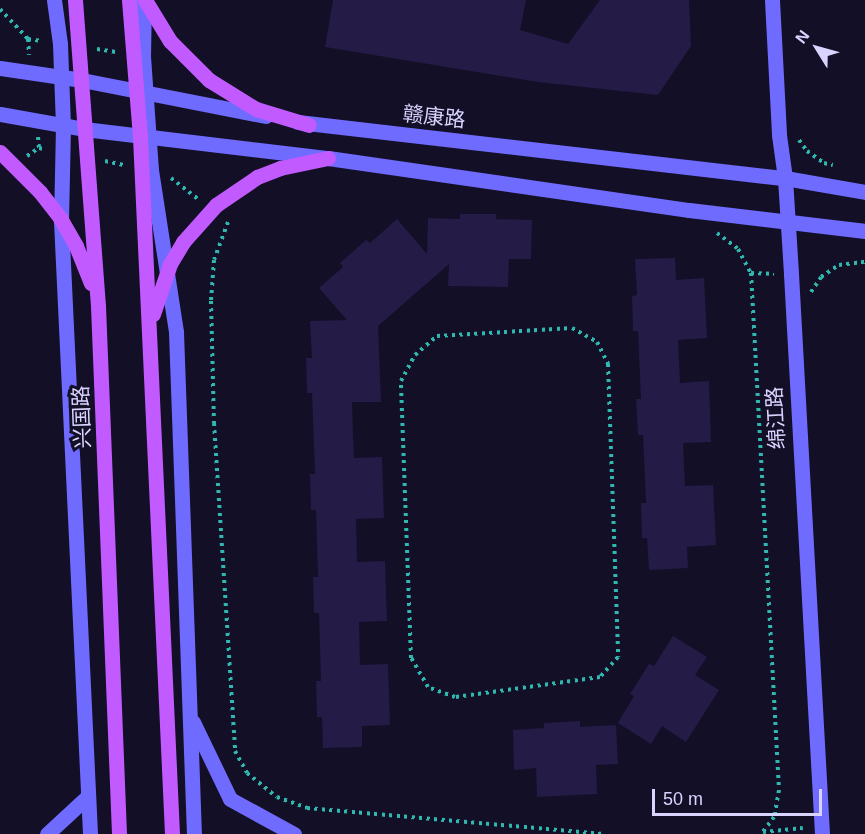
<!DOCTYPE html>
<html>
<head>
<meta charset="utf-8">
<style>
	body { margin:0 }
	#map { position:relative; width:865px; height:834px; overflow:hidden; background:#130f26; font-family:Helvetica,"Noto Sans SC",sans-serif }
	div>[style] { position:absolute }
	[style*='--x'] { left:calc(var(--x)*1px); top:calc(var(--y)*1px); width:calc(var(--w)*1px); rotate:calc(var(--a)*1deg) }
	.building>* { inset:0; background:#241b47 }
	.path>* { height:4px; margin-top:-2px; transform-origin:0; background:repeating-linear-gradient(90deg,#2fb8b0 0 3px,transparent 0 7.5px) }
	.secondary>* { height:15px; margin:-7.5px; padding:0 7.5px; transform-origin:7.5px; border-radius:7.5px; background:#6f6bff }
	.primary>* { height:15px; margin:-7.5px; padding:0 7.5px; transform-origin:7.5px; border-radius:7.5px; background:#c25bff }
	span { translate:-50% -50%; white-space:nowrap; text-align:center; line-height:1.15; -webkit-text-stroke:6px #130f26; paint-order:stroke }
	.street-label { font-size:21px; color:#d9d4ff }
	.north { position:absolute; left:787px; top:18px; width:60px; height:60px; -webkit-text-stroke:4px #130f26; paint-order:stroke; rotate:307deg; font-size:16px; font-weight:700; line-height:24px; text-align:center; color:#d9d4ff }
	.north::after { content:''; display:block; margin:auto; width:21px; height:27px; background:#d9d4ff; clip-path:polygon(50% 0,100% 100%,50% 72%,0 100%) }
	.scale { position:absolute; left:652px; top:789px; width:170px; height:27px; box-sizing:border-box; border:3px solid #d9d4ff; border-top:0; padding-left:8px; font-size:18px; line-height:21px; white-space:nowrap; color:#d9d4ff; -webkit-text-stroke:4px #130f26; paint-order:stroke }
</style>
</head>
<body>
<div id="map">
	<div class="building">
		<i style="clip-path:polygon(333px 0,526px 0,520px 30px,568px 44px,600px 0,689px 0,691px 46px,658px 95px,538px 82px,325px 47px)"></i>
		<i style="clip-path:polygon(460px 214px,496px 214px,496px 219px,532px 220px,531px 259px,509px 259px,508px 287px,448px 286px,449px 264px,378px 326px,381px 402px,352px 402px,353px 436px,354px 458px,382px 457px,384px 518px,356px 519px,357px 562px,385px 561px,387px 621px,359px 622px,360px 665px,388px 664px,390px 725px,362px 726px,362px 747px,323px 748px,322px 717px,317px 717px,316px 681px,321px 681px,319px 613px,314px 613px,313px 577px,318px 577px,316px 510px,311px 510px,310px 474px,315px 474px,312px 393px,307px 393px,306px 358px,312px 358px,310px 321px,347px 320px,319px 288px,343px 267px,340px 263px,366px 240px,370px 243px,397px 219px,427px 254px,428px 218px,460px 219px)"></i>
		<i style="clip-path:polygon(675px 258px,676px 280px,704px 278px,707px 338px,678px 340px,680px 383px,709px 381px,711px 442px,683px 443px,685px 486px,713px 485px,716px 545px,687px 547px,688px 568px,649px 570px,647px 538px,642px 538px,641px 503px,646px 503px,643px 435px,638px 435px,636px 399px,641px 399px,638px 331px,633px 331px,632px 296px,637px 295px,635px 259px)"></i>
		<i style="clip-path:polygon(673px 636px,707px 657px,695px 675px,719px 690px,686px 742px,662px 726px,651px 744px,618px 723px,634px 696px,630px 694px,649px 664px,654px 666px)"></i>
		<i style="clip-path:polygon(580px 721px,580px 727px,616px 725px,618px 764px,596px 765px,597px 794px,537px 797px,536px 768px,514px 770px,513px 730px,544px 728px,544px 723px)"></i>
	</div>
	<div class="path">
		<i style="--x:0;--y:9;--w:41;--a:47"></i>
		<i style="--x:28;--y:39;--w:16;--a:86"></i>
		<i style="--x:28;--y:39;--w:14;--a:8"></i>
		<i style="--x:97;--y:49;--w:19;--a:9"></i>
		<i style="--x:38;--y:137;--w:11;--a:85"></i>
		<i style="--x:39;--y:148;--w:5;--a:11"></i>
		<i style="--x:799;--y:140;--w:14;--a:54"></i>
		<i style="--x:807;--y:151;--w:21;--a:35"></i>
		<i style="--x:824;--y:163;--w:9;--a:13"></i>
		<i style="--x:27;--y:156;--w:14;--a:-34"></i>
		<i style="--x:105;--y:161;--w:19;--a:12"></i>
		<i style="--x:171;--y:178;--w:34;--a:38"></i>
		<i style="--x:228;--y:222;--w:40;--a:110.2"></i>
		<i style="--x:214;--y:260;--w:41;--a:94.2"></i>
		<i style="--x:211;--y:301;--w:122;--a:88.6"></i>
		<i style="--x:214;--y:423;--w:329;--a:86.3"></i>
		<i style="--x:235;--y:751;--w:25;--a:61"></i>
		<i style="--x:247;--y:773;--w:38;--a:39"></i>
		<i style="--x:277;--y:797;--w:32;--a:20"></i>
		<i style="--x:307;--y:808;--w:300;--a:5"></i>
		<i style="--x:717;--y:233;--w:26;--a:37"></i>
		<i style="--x:738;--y:249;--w:27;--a:62"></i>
		<i style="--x:751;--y:273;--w:518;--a:86.9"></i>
		<i style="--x:779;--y:790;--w:27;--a:100"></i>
		<i style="--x:774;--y:817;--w:21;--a:127"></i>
		<i style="--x:751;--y:273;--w:23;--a:2"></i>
		<i style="--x:811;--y:292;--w:18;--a:-56"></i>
		<i style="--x:821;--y:277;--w:22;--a:-34"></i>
		<i style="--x:839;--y:265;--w:26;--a:-7"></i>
		<i style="--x:572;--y:328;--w:29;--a:29"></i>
		<i style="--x:597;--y:342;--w:25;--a:63"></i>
		<i style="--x:608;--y:364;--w:293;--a:88"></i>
		<i style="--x:618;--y:657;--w:27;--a:132"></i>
		<i style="--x:600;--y:677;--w:146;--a:172.1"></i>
		<i style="--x:455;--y:697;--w:29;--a:-160"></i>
		<i style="--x:428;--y:687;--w:34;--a:-120"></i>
		<i style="--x:411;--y:658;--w:277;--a:-92.1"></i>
		<i style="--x:401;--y:381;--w:30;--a:-62"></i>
		<i style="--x:415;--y:355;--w:29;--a:-41"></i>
		<i style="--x:437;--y:336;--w:135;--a:-3.4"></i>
		<i style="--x:763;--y:832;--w:40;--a:-5.7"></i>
	</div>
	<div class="secondary">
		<i style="--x:54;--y:0;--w:44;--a:82.2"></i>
		<i style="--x:60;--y:44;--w:82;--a:87.9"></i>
		<i style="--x:63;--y:126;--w:95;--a:91.2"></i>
		<i style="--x:61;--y:221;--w:614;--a:87.29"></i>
		<i style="--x:144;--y:0;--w:56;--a:91"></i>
		<i style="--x:143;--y:56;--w:114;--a:86"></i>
		<i style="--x:151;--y:170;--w:164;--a:81.2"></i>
		<i style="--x:176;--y:332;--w:502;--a:87.95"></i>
		<i style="--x:772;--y:0;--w:135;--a:87"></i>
		<i style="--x:779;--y:135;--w:43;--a:82.1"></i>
		<i style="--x:785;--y:178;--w:96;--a:86.4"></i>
		<i style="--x:791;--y:274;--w:561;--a:86.83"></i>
		<i style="--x:0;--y:68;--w:83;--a:8.3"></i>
		<i style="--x:82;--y:80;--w:187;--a:11.1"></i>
		<i style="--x:0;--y:114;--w:85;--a:10.1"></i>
		<i style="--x:84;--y:129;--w:246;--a:6.8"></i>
		<i style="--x:328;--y:158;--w:365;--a:8.2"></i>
		<i style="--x:689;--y:210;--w:177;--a:6.8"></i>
		<i style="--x:298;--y:122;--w:490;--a:6.6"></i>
		<i style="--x:785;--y:178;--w:81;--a:9.9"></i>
		<i style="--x:193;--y:722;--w:85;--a:64.3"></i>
		<i style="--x:230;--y:799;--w:73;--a:28.7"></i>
		<i style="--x:47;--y:834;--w:56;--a:-42.8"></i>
	</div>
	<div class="primary">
		<i style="--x:75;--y:0;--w:307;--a:85.7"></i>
		<i style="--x:98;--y:306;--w:528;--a:87.72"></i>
		<i style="--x:129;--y:0;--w:137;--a:85.4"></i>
		<i style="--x:140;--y:137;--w:698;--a:87.37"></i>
		<i style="--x:145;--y:0;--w:48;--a:58.6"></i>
		<i style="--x:170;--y:41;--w:55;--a:45"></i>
		<i style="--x:209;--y:80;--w:55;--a:31.7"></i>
		<i style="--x:256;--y:109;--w:55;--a:16.8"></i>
		<i style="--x:0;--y:152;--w:57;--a:45"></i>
		<i style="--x:40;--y:192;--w:33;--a:52"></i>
		<i style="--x:60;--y:218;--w:32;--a:60"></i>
		<i style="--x:76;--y:246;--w:40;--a:68"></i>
		<i style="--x:153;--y:314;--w:53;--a:-71.2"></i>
		<i style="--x:170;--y:264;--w:26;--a:-59"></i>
		<i style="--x:183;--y:242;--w:50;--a:-48.3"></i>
		<i style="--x:216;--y:205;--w:50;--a:-34.3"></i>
		<i style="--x:257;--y:177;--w:25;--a:-21"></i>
		<i style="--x:280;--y:168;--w:49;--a:-11.8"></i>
	</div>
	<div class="street-label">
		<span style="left:434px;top:117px;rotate:6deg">赣康路</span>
		<span style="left:82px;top:417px;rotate:-92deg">兴国路</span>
		<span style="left:776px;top:418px;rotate:-93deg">绵江路</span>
	</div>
	<div class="north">N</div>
	<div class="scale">50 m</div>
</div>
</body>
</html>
